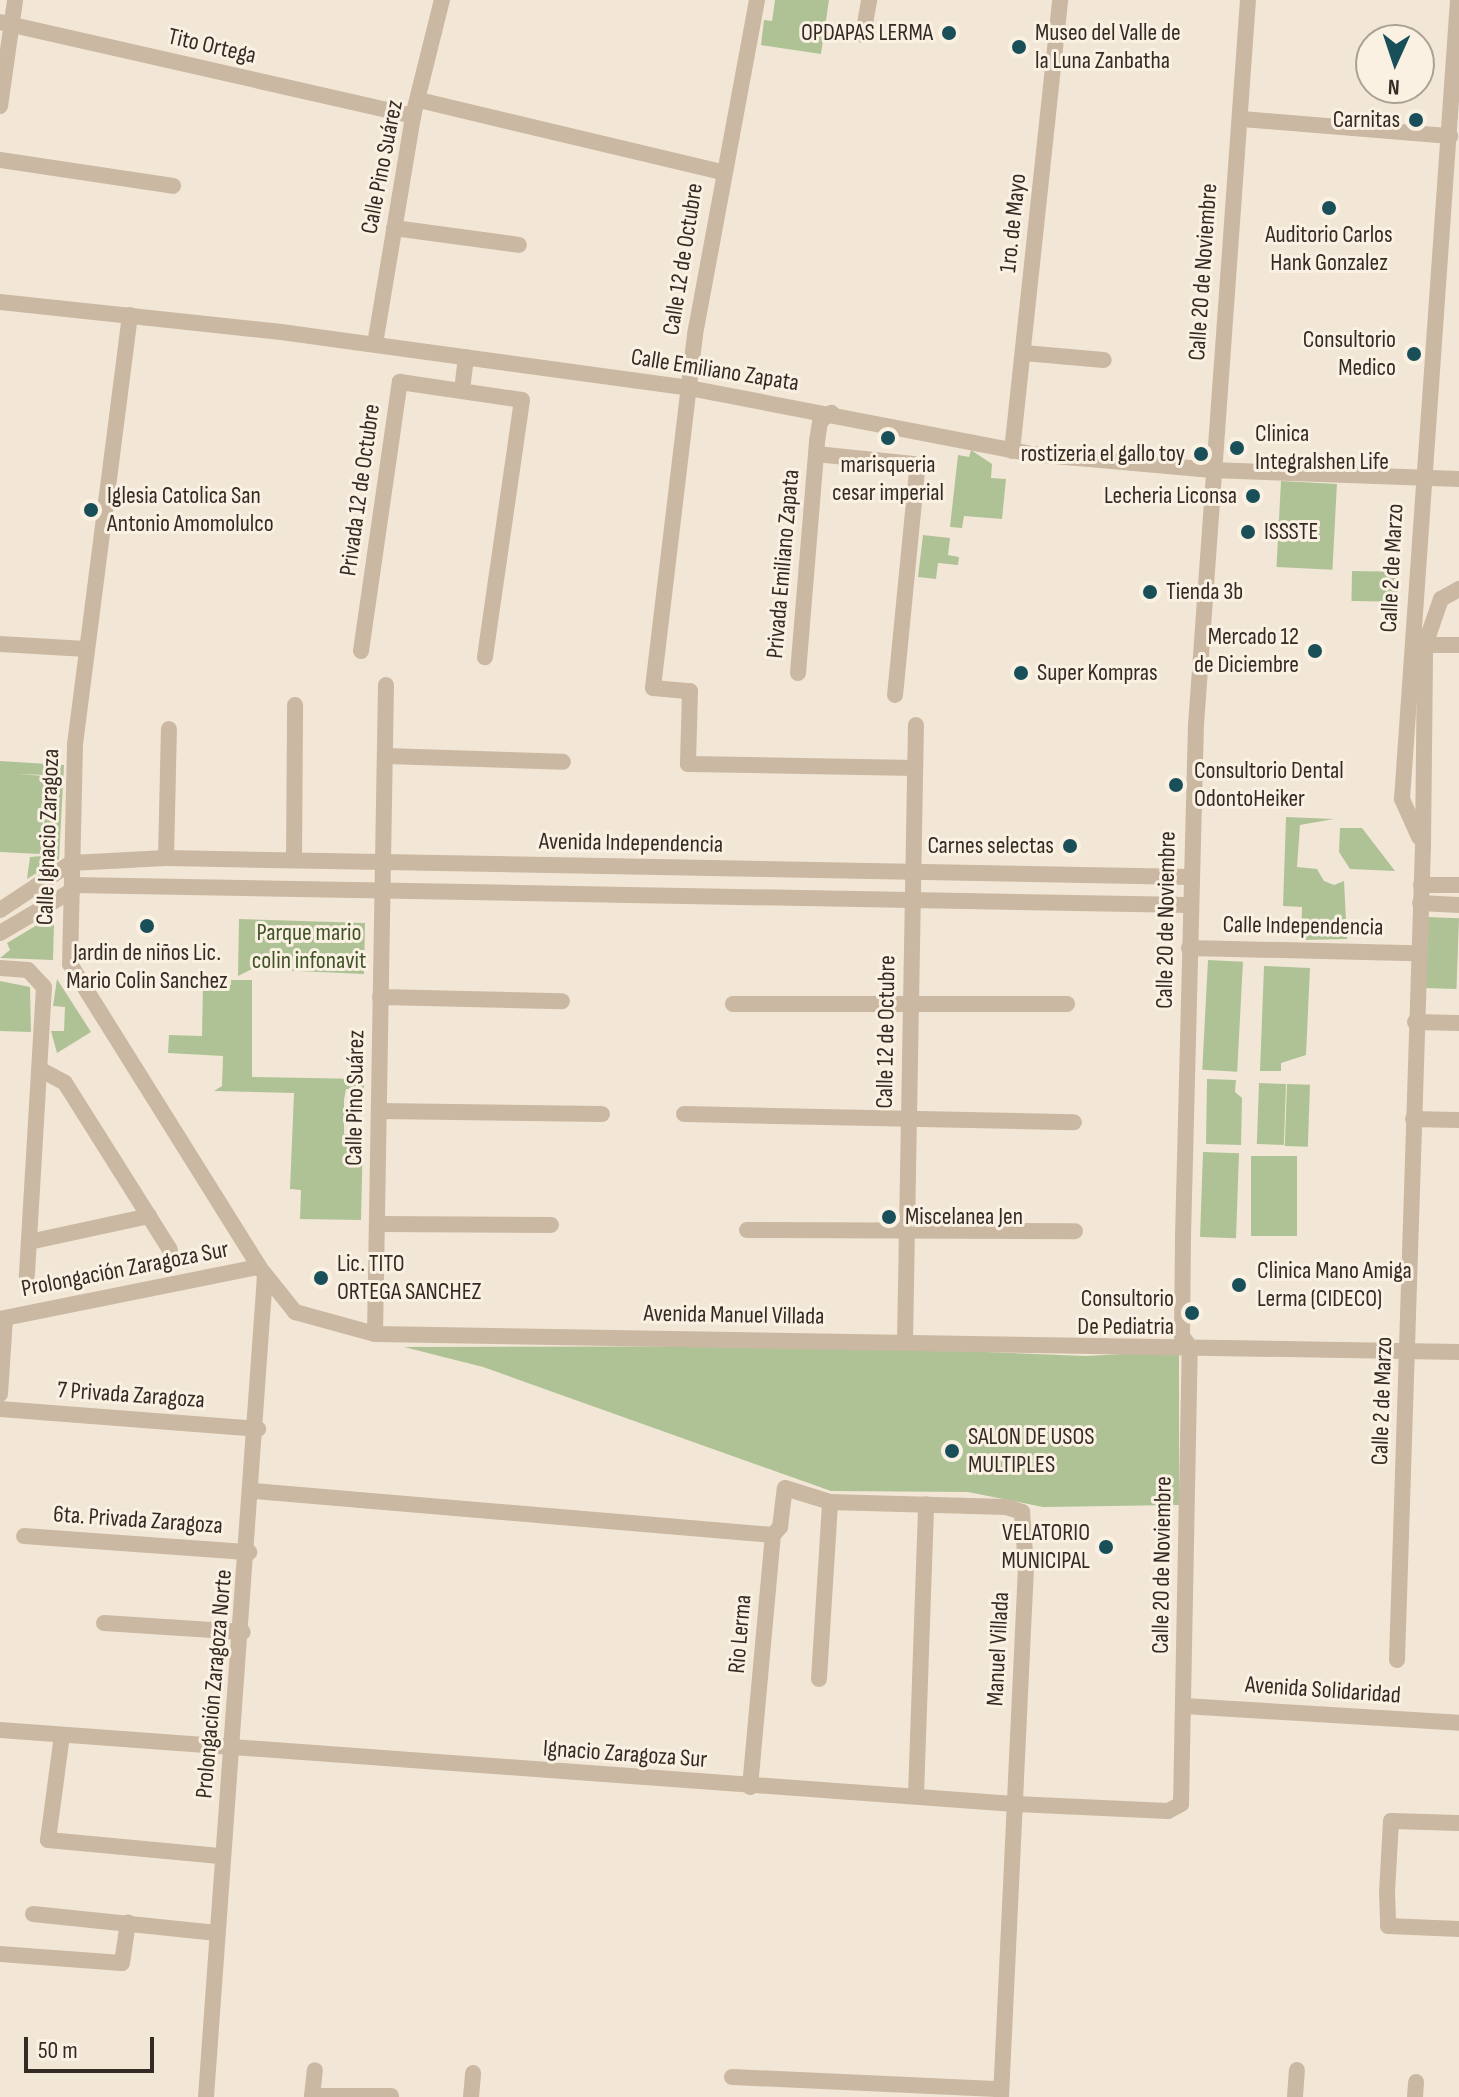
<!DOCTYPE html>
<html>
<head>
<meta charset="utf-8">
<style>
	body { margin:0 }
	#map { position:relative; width:1459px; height:2097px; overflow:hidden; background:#f2e7d6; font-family:"Sofia Sans Condensed",sans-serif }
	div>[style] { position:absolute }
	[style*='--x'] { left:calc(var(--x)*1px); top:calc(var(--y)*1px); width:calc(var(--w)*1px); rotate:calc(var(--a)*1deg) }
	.green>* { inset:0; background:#afc296; transform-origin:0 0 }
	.minor>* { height:16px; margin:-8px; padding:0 8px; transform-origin:8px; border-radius:8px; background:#cbb8a2 }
	.dots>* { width:22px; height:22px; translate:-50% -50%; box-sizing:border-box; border:4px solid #faf1e2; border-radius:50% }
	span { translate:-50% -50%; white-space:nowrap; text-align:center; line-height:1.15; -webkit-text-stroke:6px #faf1e2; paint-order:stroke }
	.poi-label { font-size:24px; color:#352b25 }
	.right { translate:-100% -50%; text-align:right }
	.left { translate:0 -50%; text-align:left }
	.street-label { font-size:24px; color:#352b25 }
	.park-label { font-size:24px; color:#405427 }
	.north { position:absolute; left:1355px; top:24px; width:80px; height:80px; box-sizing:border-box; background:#faf1e2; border:2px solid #aba296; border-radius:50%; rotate:183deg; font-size:22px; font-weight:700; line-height:32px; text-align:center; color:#352b25 }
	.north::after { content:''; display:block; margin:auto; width:28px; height:36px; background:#184f58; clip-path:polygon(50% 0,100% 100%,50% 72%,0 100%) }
	.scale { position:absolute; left:24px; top:2037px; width:130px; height:36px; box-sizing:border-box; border:4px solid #352b25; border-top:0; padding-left:10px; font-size:24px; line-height:28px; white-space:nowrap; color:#352b25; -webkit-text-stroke:6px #faf1e2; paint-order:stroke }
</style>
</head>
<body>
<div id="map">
	<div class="green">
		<i style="clip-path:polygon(775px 0,829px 0,821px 54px,761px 45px,764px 20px,772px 21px)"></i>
		<i style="clip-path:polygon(971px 450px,992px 464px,991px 478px,1006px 479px,1002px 519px,964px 516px,962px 528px,950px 527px,958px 455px,969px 457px)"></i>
		<i style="left:1281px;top:481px;width:56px;height:86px;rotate:3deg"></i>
		<i style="clip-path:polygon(923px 535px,950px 538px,948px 555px,959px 557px,958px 565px,938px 563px,936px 579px,918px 577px)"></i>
		<i style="left:1352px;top:571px;width:46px;height:30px;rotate:1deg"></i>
		<i style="clip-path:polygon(0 761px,64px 765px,59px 859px,27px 879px,30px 857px,42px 856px,47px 775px,17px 774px,46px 776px,41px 854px,0 852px)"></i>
		<i style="clip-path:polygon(1286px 817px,1334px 819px,1300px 825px,1297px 867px,1317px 869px,1324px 881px,1334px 885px,1344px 881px,1347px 939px,1301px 940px,1302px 907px,1283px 906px)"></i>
		<i style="clip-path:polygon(1340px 828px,1362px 828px,1395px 871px,1350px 869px,1339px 852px)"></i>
		<i style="left:1426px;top:917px;width:33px;height:71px;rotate:2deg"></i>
		<i style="clip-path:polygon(47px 919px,54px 924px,53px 960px,0 958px,10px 950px,7px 943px)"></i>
		<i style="clip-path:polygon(239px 919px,365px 923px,364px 974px,252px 969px,238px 976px)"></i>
		<i style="left:1208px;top:960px;width:35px;height:110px;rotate:3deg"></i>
		<i style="clip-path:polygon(1264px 966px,1310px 968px,1306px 1055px,1281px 1063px,1281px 1071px,1260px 1071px)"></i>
		<i style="clip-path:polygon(57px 979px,91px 1032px,57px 1053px,51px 1031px,64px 1031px,65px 1007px,53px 1006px)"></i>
		<i style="clip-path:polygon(231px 980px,252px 980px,252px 1077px,364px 1079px,364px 1089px,346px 1089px,344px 1100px,344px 1134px,363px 1134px,361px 1220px,300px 1219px,301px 1190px,290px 1189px,294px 1093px,214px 1091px,222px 1086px,223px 1056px,168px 1053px,169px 1035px,202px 1036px,203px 985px,231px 985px)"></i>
		<i style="clip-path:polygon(0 981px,30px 987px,31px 1032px,0 1031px)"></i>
		<i style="clip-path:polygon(1207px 1079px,1236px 1080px,1235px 1092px,1242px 1098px,1241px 1145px,1206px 1144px)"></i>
		<i style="left:1259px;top:1083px;width:27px;height:61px;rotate:2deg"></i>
		<i style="left:1287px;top:1084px;width:23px;height:62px;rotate:2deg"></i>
		<i style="left:1203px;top:1152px;width:36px;height:85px;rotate:2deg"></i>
		<i style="left:1251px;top:1156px;width:46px;height:80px"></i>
		<i style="clip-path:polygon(831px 1346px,1086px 1356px,1179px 1351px,1179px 1505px,1043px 1507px,968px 1492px,831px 1491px,483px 1367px,404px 1347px)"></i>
	</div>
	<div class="minor">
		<i style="--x:757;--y:0;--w:341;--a:100.5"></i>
		<i style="--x:695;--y:335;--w:355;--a:96.8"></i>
		<i style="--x:653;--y:688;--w:37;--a:5"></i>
		<i style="--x:690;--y:691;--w:73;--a:91.6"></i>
		<i style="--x:688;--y:764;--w:227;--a:1"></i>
		<i style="--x:0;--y:22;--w:424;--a:12.8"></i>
		<i style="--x:863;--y:35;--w:36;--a:-80"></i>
		<i style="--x:419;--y:100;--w:310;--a:13.4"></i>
		<i style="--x:0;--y:106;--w:107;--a:-81.9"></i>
		<i style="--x:1242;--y:119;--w:209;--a:4.7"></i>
		<i style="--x:0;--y:160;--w:175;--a:8.5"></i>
		<i style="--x:394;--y:228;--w:126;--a:7.7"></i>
		<i style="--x:0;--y:302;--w:283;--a:6.1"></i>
		<i style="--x:281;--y:332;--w:412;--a:7.8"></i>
		<i style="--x:689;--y:388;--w:349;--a:10.9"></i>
		<i style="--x:1032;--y:454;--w:181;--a:5.1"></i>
		<i style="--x:1212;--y:470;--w:247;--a:2.1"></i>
		<i style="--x:130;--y:315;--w:434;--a:97.3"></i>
		<i style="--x:75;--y:745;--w:219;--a:91.3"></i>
		<i style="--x:70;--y:964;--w:357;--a:58"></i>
		<i style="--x:259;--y:1267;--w:58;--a:51.3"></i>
		<i style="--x:295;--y:1312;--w:83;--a:15.4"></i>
		<i style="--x:375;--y:1334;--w:1084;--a:0.95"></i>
		<i style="--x:375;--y:344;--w:231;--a:-80.5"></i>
		<i style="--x:413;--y:116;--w:120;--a:-76"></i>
		<i style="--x:1024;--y:353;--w:80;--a:5"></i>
		<i style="--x:462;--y:390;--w:33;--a:-83"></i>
		<i style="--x:1012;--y:451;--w:454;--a:-83.9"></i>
		<i style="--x:816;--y:454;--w:98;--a:5.9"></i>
		<i style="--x:913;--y:464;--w:8;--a:60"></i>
		<i style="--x:917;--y:471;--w:225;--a:95.6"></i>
		<i style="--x:0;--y:644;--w:86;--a:3.3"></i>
		<i style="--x:1425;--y:645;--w:34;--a:0"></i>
		<i style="--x:361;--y:651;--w:272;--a:-81.8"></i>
		<i style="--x:400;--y:382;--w:123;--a:8.4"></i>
		<i style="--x:522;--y:400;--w:260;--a:98.2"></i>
		<i style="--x:798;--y:673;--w:233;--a:-85.3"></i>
		<i style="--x:817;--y:441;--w:20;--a:-81"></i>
		<i style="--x:820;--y:421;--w:14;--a:-36"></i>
		<i style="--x:386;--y:756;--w:177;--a:1.9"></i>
		<i style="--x:1419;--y:837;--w:42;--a:-114.1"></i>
		<i style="--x:1402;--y:799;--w:801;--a:-85.99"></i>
		<i style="--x:166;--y:858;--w:129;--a:-88.7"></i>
		<i style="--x:294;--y:860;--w:155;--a:-89.6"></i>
		<i style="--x:74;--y:885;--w:1116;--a:1.03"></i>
		<i style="--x:1421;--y:885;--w:38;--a:0"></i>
		<i style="--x:1420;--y:903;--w:39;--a:3"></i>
		<i style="--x:0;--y:910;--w:85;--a:-33.5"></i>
		<i style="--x:71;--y:863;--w:95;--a:-3"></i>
		<i style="--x:166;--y:858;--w:1024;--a:1.06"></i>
		<i style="--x:0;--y:933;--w:85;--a:-30.5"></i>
		<i style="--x:1189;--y:948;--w:227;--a:1.3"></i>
		<i style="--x:0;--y:968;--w:28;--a:4"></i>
		<i style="--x:28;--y:970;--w:23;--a:47"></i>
		<i style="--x:44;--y:987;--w:289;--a:93.4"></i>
		<i style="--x:380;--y:997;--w:182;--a:1.3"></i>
		<i style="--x:733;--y:1004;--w:334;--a:0"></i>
		<i style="--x:1415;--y:1022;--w:44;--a:1.3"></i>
		<i style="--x:41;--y:1070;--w:27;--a:28"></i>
		<i style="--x:65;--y:1083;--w:197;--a:57.8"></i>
		<i style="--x:379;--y:1111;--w:223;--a:0.8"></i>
		<i style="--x:684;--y:1114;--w:390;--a:1.2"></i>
		<i style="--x:1413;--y:1119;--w:46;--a:1.2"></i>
		<i style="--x:377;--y:1224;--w:174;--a:0.3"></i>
		<i style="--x:747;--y:1230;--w:328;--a:0.2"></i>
		<i style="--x:29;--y:1242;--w:123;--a:-12.2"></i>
		<i style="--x:0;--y:1319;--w:264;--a:-11.4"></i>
		<i style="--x:375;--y:1334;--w:649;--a:-89.03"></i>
		<i style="--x:905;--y:1341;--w:616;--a:-88.98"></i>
		<i style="--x:0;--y:1394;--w:76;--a:-86.2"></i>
		<i style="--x:0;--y:1409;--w:259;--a:4.4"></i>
		<i style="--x:253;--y:1491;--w:522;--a:4.84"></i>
		<i style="--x:24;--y:1536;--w:226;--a:4.1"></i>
		<i style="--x:104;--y:1623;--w:139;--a:3.7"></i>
		<i style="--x:1397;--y:1660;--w:814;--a:-88.17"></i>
		<i style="--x:1423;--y:846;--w:201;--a:-89.4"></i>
		<i style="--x:1425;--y:645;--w:49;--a:-70.8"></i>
		<i style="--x:1441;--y:599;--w:21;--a:-29"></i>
		<i style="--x:819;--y:1679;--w:177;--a:-86.4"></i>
		<i style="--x:1184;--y:1706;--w:276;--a:3.5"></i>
		<i style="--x:0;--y:1730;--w:1017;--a:4.17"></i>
		<i style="--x:1014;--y:1804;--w:154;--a:2.6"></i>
		<i style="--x:1168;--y:1811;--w:15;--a:-28"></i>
		<i style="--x:1181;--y:1804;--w:457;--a:-88.9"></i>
		<i style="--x:1190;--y:1347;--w:14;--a:-126"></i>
		<i style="--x:1182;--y:1336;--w:99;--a:-89.4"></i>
		<i style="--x:1183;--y:1237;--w:512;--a:-88.55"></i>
		<i style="--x:1196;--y:725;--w:727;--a:-85.9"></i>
		<i style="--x:62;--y:1735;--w:106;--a:97.6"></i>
		<i style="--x:48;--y:1840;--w:175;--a:5.3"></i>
		<i style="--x:750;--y:1787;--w:253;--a:-84.8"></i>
		<i style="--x:773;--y:1535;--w:11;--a:-49"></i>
		<i style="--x:780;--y:1527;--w:39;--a:-83"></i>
		<i style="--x:785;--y:1488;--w:47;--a:17.3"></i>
		<i style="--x:830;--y:1502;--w:176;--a:1.6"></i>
		<i style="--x:1006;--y:1507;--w:17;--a:17"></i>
		<i style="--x:1022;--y:1512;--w:55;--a:85.8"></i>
		<i style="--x:1026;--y:1567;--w:531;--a:92.7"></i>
		<i style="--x:916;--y:1795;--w:291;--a:-88"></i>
		<i style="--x:1459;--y:1823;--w:68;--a:-178.3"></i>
		<i style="--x:1391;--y:1821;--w:71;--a:93.2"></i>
		<i style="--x:1387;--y:1892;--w:34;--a:88"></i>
		<i style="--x:1388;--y:1926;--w:71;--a:2.4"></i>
		<i style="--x:33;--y:1914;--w:185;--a:5.9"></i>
		<i style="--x:0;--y:1954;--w:122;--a:4.2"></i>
		<i style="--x:122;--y:1963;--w:41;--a:-81.7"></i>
		<i style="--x:732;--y:2077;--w:269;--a:2.6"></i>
		<i style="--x:312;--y:2096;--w:79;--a:0"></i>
		<i style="--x:206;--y:2097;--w:824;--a:-85.89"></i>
		<i style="--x:312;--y:2097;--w:27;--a:-84"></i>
		<i style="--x:471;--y:2097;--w:24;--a:-85"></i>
		<i style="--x:1295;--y:2097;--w:27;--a:-86"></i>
		<i style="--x:1415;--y:2097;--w:15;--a:-86"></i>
	</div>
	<div class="dots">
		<i style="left:949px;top:33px;background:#184f58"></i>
		<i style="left:1019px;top:47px;background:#184f58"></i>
		<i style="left:1416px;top:120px;background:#184f58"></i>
		<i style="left:1329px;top:208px;background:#184f58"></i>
		<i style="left:1414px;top:354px;background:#184f58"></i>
		<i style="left:888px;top:438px;background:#184f58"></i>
		<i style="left:1237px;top:448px;background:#184f58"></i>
		<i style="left:1201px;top:454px;background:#184f58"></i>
		<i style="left:1253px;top:496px;background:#184f58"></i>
		<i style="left:91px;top:510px;background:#184f58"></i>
		<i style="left:1248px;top:532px;background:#184f58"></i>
		<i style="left:1150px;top:592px;background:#184f58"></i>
		<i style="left:1315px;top:651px;background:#184f58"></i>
		<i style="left:1021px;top:673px;background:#184f58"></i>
		<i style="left:1176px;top:785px;background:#184f58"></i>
		<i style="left:1070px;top:846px;background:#184f58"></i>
		<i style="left:147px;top:926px;background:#184f58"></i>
		<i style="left:889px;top:1217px;background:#184f58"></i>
		<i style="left:321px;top:1278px;background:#184f58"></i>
		<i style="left:1239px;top:1285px;background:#184f58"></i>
		<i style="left:1192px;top:1313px;background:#184f58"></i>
		<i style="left:952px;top:1451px;background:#184f58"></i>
		<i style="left:1106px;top:1547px;background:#184f58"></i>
	</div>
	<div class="poi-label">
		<span class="right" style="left:933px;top:33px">OPDAPAS LERMA</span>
		<span class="left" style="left:1035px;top:47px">Museo del Valle de<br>la Luna Zanbatha</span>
		<span class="right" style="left:1400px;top:120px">Carnitas</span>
		<span style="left:1329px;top:249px">Auditorio Carlos<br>Hank Gonzalez</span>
		<span class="right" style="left:1396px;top:354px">Consultorio<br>Medico</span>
		<span class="left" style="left:1255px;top:448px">Clinica<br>Integralshen Life</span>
		<span class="right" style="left:1185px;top:454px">rostizeria el gallo toy</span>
		<span style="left:888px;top:479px">marisqueria<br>cesar imperial</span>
		<span class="left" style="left:107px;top:510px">Iglesia Catolica San<br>Antonio Amomolulco</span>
		<span class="right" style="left:1237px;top:496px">Lecheria Liconsa</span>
		<span class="left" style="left:1264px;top:532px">ISSSTE</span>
		<span class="left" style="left:1166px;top:592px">Tienda 3b</span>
		<span class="right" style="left:1299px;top:651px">Mercado 12<br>de Diciembre</span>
		<span class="left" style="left:1037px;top:673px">Super Kompras</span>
		<span class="left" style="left:1194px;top:785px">Consultorio Dental<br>OdontoHeiker</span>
		<span class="right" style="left:1054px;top:846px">Carnes selectas</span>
		<span style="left:147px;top:967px">Jardin de niños Lic.<br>Mario Colin Sanchez</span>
		<span class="left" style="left:905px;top:1217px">Miscelanea Jen</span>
		<span class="left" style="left:337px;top:1278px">Lic. TITO<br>ORTEGA SANCHEZ</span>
		<span class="left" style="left:1257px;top:1285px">Clinica Mano Amiga<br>Lerma (CIDECO)</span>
		<span class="right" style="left:1174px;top:1313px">Consultorio<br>De Pediatria</span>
		<span class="left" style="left:968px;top:1451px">SALON DE USOS<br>MULTIPLES</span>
		<span class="right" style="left:1090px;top:1547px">VELATORIO<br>MUNICIPAL</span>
	</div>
	<div class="street-label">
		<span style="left:212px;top:46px;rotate:13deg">Tito Ortega</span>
		<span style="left:382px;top:167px;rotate:-79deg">Calle Pino Suárez</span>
		<span style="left:1013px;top:223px;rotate:-84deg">1ro. de Mayo</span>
		<span style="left:683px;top:259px;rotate:-81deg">Calle 12 de Octubre</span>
		<span style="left:1203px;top:272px;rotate:-86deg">Calle 20 de Noviembre</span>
		<span style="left:715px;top:370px;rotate:9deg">Calle Emiliano Zapata</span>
		<span style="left:360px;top:490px;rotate:-82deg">Privada 12 de Octubre</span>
		<span style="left:783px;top:564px;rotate:-85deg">Privada Emiliano Zapata</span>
		<span style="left:1392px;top:568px;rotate:-87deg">Calle 2 de Marzo</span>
		<span style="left:48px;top:837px;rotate:-88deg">Calle Ignacio Zaragoza</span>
		<span style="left:631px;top:843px;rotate:1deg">Avenida Independencia</span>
		<span style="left:1166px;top:920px;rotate:-89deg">Calle 20 de Noviembre</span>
		<span style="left:1303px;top:926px;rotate:1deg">Calle Independencia</span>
		<span style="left:886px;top:1032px;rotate:-89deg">Calle 12 de Octubre</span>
		<span style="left:355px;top:1098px;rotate:-89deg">Calle Pino Suárez</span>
		<span style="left:125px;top:1269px;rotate:-11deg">Prolongación Zaragoza Sur</span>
		<span style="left:734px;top:1315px;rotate:1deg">Avenida Manuel Villada</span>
		<span style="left:131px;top:1395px;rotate:4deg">7 Privada Zaragoza</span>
		<span style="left:1382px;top:1401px;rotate:-88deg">Calle 2 de Marzo</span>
		<span style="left:138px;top:1520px;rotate:4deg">6ta. Privada Zaragoza</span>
		<span style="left:1162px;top:1565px;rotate:-89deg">Calle 20 de Noviembre</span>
		<span style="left:740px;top:1634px;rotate:-85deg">Rio Lerma</span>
		<span style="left:998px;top:1649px;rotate:-87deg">Manuel Villada</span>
		<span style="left:214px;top:1684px;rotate:-85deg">Prolongación Zaragoza Norte</span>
		<span style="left:1323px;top:1690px;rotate:4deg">Avenida Solidaridad</span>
		<span style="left:625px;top:1754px;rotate:4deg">Ignacio Zaragoza Sur</span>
	</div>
	<div class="park-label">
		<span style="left:309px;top:947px">Parque mario<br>colin infonavit</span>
	</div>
	<div class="north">N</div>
	<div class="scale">50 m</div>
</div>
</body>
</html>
